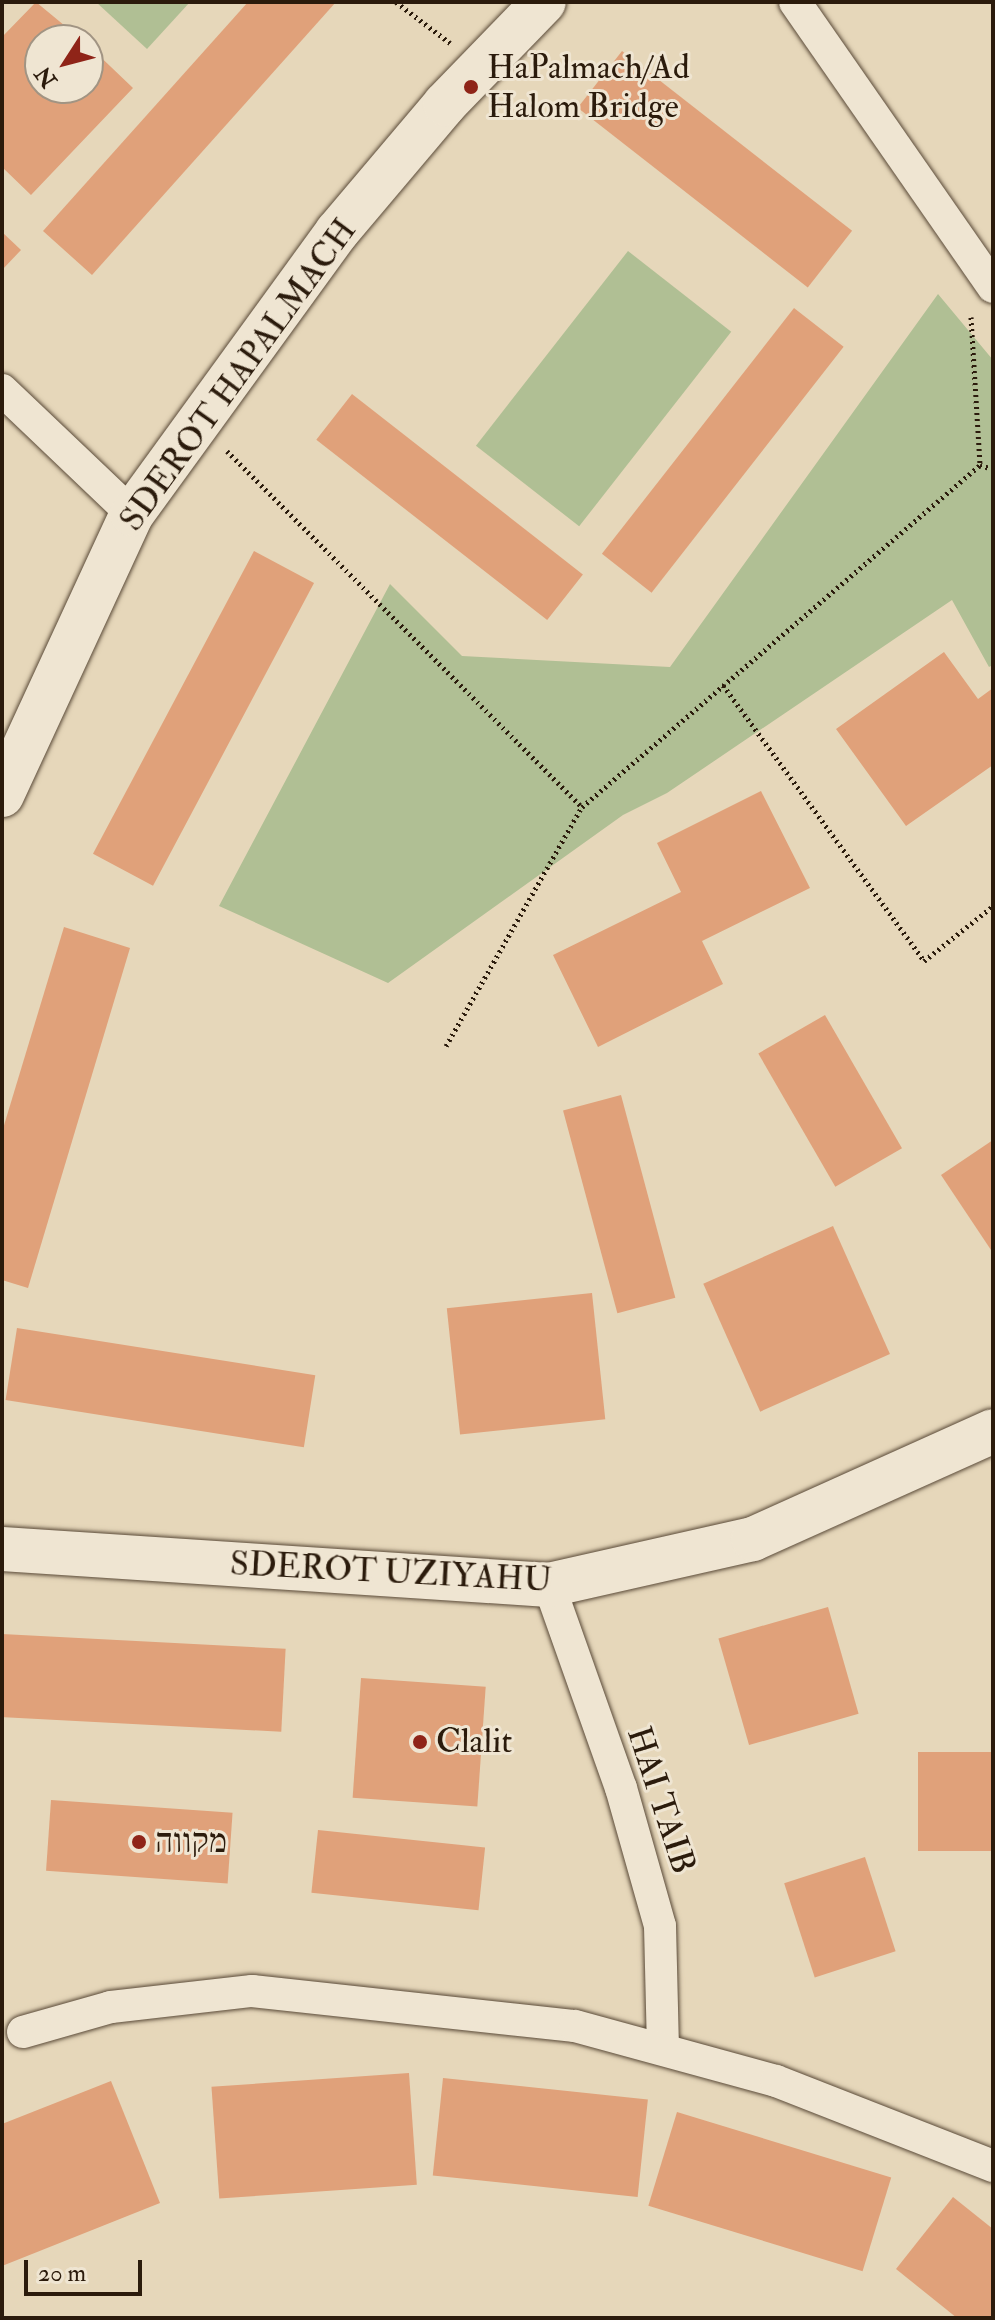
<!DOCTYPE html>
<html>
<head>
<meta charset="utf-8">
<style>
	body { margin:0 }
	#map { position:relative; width:995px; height:2320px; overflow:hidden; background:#e6d7ba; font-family:"IM FELL Double Pica","Frank Ruhl Libre",serif }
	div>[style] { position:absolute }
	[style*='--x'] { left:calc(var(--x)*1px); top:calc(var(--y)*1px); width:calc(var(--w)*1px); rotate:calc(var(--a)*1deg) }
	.green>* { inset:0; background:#b0bf94; transform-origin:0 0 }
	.building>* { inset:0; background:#e0a17a; transform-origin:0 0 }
	.path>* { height:5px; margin-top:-2.5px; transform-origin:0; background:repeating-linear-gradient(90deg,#2b1b0c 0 2px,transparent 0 6px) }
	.roads { filter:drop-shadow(0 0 2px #5a4a38) drop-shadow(0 0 2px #5a4a38) }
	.street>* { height:32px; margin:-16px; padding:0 16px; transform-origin:16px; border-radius:16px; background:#efe5d2 }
	.secondary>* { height:44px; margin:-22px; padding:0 22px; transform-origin:22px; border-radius:22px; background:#efe5d2 }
	.dots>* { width:22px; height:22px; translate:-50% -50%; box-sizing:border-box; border:4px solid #efe5d2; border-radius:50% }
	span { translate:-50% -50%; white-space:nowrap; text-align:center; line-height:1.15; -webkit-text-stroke:6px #efe5d2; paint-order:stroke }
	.poi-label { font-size:34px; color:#2b1b0c }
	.left { translate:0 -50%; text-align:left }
	.street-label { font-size:34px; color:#2b1b0c }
	.frame { position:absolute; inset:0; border:4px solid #2b1b0c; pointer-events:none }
	.north { position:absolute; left:24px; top:24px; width:80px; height:80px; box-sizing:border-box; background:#efe5d2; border:2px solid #a19483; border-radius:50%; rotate:234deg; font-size:22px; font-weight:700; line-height:32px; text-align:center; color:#2b1b0c }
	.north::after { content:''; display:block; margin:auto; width:28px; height:36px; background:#8f2418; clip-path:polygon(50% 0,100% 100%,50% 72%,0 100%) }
	.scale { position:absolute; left:24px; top:2260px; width:118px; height:36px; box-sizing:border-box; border:4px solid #2b1b0c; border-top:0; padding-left:10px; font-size:24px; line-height:28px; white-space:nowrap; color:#2b1b0c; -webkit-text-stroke:6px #efe5d2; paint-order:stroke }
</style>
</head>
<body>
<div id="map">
	<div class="green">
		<i style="clip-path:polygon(96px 2px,190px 2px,147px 49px)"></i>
		<i style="left:628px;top:251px;width:131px;height:247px;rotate:38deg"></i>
		<i style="clip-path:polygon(938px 294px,993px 360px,993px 665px,989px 667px,952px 600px,667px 793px,623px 815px,388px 983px,219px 906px,390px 584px,462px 656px,670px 667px)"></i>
	</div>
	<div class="building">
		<i style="clip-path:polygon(36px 2px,82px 40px,40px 40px,40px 88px,88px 88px,88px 45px,133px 88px,31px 195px,2px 167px,2px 37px)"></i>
		<i style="clip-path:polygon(248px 2px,336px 2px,92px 275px,43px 231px)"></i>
		<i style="left:622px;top:51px;width:292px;height:72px;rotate:38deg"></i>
		<i style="clip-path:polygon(2px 232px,21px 250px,2px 270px)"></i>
		<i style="left:794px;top:308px;width:63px;height:312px;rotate:38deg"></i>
		<i style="left:352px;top:394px;width:293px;height:58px;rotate:38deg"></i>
		<i style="left:254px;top:551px;width:68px;height:343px;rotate:28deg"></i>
		<i style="clip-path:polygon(944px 652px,978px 699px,993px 688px,993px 765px,906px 826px,836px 729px)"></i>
		<i style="clip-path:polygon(761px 791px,810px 888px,702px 941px,723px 984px,598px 1047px,553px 955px,681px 892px,657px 843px)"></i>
		<i style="clip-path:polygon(64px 927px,130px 948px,28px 1288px,2px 1280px,2px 1132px)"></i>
		<i style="left:825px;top:1015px;width:154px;height:77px;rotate:60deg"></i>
		<i style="left:621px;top:1095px;width:210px;height:60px;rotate:75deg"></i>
		<i style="clip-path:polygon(993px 1140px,993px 1253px,941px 1175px)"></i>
		<i style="left:833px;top:1226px;width:140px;height:142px;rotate:66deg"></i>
		<i style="left:592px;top:1293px;width:127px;height:146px;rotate:84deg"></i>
		<i style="left:17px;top:1328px;width:302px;height:73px;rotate:9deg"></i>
		<i style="left:828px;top:1607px;width:111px;height:114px;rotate:74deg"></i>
		<i style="left:2px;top:1634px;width:284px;height:83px;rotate:3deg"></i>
		<i style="left:361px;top:1678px;width:125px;height:120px;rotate:4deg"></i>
		<i style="left:993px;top:1752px;width:99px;height:75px;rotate:90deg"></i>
		<i style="left:51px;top:1800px;width:182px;height:71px;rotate:4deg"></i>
		<i style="left:318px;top:1830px;width:168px;height:63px;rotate:6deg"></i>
		<i style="left:865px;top:1857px;width:99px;height:85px;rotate:72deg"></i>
		<i style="left:409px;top:2073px;width:112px;height:198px;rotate:86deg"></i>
		<i style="left:443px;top:2078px;width:206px;height:98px;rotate:6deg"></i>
		<i style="clip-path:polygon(111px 2081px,160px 2203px,2px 2266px,2px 2124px)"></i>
		<i style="left:677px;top:2112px;width:224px;height:98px;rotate:17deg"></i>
		<i style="clip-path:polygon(953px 2197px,993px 2229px,993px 2318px,957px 2318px,896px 2269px)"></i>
	</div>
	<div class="path">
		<i style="--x:396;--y:2;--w:68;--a:37.2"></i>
		<i style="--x:971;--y:317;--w:148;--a:86.5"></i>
		<i style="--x:227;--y:451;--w:503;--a:45.08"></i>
		<i style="--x:980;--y:465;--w:14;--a:17"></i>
		<i style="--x:723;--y:685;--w:341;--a:53.9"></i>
		<i style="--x:924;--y:961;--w:88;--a:-38.6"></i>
		<i style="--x:446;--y:1046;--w:275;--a:-60.4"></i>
		<i style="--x:582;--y:807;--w:525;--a:-40.67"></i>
	</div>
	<div class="roads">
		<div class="street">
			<i style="--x:795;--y:2;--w:347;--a:55.2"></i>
			<i style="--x:2;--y:390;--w:180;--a:43.6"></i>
			<i style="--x:549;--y:1585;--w:215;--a:70.5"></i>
			<i style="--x:621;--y:1788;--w:143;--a:74.2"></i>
			<i style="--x:660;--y:1926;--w:120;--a:88.6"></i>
			<i style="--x:23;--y:2032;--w:91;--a:-15.9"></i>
			<i style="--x:111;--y:2007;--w:142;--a:-6.5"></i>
			<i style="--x:252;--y:1991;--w:325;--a:6.2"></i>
			<i style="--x:575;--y:2026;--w:208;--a:15.3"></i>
			<i style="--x:776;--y:2081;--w:233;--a:21.4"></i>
		</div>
		<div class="secondary">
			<i style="--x:2;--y:795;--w:310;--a:-65.2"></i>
			<i style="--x:132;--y:514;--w:349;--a:-54"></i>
			<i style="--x:337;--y:232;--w:167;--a:-49.8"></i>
			<i style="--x:445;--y:104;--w:142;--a:-45.9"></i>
			<i style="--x:2;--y:1549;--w:548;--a:3.77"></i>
			<i style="--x:549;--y:1585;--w:209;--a:-12.7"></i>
			<i style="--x:753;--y:1539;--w:263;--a:-24.2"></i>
		</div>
	</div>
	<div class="dots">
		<i style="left:471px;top:87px;background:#8f2418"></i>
		<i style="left:420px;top:1742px;background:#8f2418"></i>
		<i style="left:139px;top:1842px;background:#8f2418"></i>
	</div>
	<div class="poi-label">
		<span class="left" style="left:487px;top:87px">HaPalmach/Ad<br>Halom Bridge</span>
		<span class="left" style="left:436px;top:1742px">Clalit</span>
		<span class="left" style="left:155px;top:1842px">מקווה</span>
	</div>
	<div class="street-label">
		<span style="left:238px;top:375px;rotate:-54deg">SDEROT HAPALMACH</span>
		<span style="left:391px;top:1572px;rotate:3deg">SDEROT UZIYAHU</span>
		<span style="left:661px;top:1800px;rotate:72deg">HAI TAIB</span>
	</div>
	<div class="frame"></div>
	<div class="north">N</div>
	<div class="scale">20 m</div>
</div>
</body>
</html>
